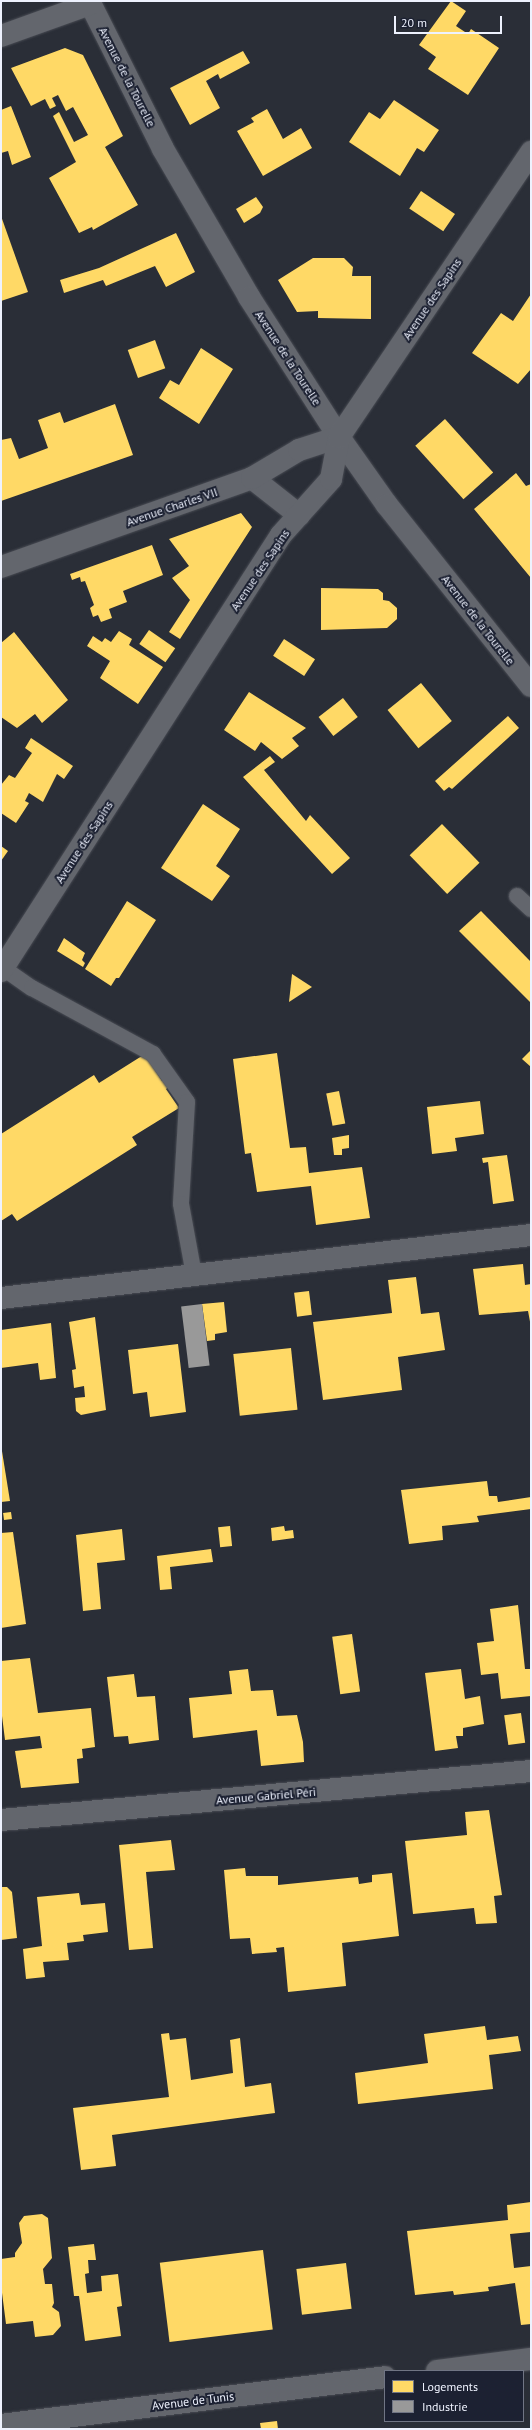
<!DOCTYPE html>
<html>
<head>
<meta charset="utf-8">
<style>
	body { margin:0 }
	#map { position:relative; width:532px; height:2430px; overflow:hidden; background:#2a2e37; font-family:"PT Sans",sans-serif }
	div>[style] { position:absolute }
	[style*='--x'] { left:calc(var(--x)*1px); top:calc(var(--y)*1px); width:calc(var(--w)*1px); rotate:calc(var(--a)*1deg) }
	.homes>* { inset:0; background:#ffd966; transform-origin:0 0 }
	.industry>* { inset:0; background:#999; transform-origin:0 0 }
	.roads { filter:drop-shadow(0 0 1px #484b53) drop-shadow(0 0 1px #484b53) }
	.lane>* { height:16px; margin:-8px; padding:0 8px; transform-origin:8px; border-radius:8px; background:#63666d }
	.street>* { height:22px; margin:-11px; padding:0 11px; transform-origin:11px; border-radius:11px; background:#63666d }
	.secondary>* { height:22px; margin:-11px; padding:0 11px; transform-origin:11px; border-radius:11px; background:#63666d }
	span { translate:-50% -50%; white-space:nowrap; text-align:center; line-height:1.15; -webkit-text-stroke:4px #1c2132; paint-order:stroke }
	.street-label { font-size:12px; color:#eef2fe }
	.frame { position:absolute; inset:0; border:2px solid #eef2fe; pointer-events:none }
	.legend { position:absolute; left:384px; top:2370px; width:140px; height:52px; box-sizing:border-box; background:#1c2132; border:1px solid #707584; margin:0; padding:5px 7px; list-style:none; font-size:12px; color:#eef2fe }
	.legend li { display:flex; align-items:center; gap:8px; height:20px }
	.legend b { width:20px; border:1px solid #707584 }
	.scale { position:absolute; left:394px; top:16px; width:108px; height:18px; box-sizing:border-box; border:2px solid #eef2fe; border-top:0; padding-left:5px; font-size:12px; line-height:14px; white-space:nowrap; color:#eef2fe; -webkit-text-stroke:3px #1c2132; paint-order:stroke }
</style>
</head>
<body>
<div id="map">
	<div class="homes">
		<i style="clip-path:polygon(451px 1px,466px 11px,456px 26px,468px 34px,471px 29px,499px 48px,468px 95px,428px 69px,436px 57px,419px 45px)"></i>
		<i style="clip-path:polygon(65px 48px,83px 55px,123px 136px,105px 147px,138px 205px,93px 230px,92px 227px,79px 233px,49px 178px,76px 162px,53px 116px,59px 112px,74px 142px,88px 135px,73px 107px,66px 111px,58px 95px,52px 98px,56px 106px,50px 109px,45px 99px,31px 106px,11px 68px)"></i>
		<i style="clip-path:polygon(243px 51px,250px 63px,220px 79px,218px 74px,206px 81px,220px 108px,190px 125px,170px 88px)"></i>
		<i style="clip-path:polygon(394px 100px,439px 130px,424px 152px,417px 148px,400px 176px,349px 142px,369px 112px,380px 119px)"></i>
		<i style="clip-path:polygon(11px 106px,31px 157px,12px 165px,8px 151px,1px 153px,1px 110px)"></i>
		<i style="clip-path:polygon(267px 109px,283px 139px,301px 128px,312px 148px,263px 176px,237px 131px,254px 122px,251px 118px)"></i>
		<i style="left:421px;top:191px;width:41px;height:21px;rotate:34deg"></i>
		<i style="clip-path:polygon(256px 197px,263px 207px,260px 213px,244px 223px,236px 209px)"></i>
		<i style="clip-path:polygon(1px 216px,28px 292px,1px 301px)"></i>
		<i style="clip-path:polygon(176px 233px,195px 272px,166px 287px,155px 266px,106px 286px,103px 280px,64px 293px,60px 280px,99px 268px)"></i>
		<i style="clip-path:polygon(313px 258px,344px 258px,353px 267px,352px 276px,371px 276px,371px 319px,318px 318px,318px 311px,297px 312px,278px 280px)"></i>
		<i style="clip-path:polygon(531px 294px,531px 369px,518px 384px,472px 353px,501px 313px,513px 321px)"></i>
		<i style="left:155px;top:340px;width:30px;height:29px;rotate:70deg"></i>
		<i style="clip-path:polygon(201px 348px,233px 369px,199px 424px,159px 398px,170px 380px,179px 385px)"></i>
		<i style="clip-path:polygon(115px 404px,133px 455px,1px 501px,1px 440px,11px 438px,19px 459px,48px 448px,38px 420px,60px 412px,64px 423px)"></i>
		<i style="left:445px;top:419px;width:72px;height:40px;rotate:48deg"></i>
		<i style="clip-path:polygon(516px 473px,526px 486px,531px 484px,531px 578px,474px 509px)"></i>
		<i style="clip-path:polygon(241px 513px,252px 527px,180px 639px,169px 632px,190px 600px,172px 578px,189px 566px,169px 539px)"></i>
		<i style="clip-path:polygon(152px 545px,163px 575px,123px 591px,127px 602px,109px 609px,112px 618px,101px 622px,98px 615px,93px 617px,90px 608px,94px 605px,85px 581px,81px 582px,80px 577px,72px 580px,70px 574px)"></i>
		<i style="clip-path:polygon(321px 588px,378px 589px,383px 593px,383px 600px,389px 601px,397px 608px,397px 619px,387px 628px,321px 630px)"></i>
		<i style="left:149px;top:630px;width:32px;height:17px;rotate:35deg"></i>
		<i style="clip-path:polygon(119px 631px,132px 639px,129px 645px,163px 667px,138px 704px,100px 678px,110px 661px,87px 646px,93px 636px,102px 642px,105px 638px,111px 642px)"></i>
		<i style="clip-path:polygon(14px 632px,68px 700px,42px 723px,35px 714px,17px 728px,1px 717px,1px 643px)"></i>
		<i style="left:284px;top:639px;width:37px;height:20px;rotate:33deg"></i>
		<i style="left:421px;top:683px;width:49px;height:43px;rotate:51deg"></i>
		<i style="clip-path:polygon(249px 692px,306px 728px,292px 738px,299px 746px,282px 759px,261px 742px,255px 751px,224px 730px)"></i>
		<i style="left:343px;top:698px;width:24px;height:31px;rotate:52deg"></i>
		<i style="clip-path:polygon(508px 716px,519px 728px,452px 789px,449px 787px,444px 791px,435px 781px)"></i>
		<i style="clip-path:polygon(31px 738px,73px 766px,64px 779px,57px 774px,43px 802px,29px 793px,25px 801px,29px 803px,16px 823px,1px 813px,1px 785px,9px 775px,15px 778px,32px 753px,25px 748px)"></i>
		<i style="clip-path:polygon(270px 756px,275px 762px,264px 770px,306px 821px,310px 815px,350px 858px,332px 874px,243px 777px)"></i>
		<i style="clip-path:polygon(203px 804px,240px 829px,216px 866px,230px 876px,212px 901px,161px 868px)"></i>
		<i style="left:442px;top:824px;width:54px;height:45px;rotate:46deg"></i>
		<i style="clip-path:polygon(1px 846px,8px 851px,1px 861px)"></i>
		<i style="clip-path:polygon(127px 901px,156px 920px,119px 978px,116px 978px,111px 986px,85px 969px)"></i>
		<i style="clip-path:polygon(481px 911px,531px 962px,531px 1003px,459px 931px)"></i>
		<i style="clip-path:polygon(64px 938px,85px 953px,82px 960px,85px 963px,83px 967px,57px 951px)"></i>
		<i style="clip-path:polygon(292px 974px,312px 987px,289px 1002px)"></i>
		<i style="clip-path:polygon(531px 1050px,531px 1067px,522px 1059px)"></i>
		<i style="clip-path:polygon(277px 1053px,290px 1148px,306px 1147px,309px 1173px,362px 1167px,370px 1218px,316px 1225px,311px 1186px,257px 1192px,251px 1153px,245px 1154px,233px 1059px)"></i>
		<i style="clip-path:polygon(145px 1054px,162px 1081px,165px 1080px,170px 1086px,166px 1089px,179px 1108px,132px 1137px,137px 1145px,17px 1221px,12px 1214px,1px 1221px,1px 1134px,94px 1075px,99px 1083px)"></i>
		<i style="left:339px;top:1091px;width:33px;height:13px;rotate:79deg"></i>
		<i style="clip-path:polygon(480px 1101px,484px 1134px,455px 1138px,457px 1151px,432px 1154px,427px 1107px)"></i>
		<i style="clip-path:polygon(349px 1135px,349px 1148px,342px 1149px,342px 1155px,334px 1155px,332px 1138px)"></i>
		<i style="clip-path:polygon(507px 1155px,514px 1201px,493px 1204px,488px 1162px,483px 1163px,482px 1158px)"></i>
		<i style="clip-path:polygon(523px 1264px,525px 1285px,531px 1284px,531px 1327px,528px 1311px,479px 1315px,473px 1269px)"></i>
		<i style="clip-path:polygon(416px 1277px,421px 1314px,439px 1312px,445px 1350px,398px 1357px,402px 1390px,323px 1400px,313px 1322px,392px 1313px,388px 1280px)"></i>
		<i style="left:309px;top:1291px;width:24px;height:15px;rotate:83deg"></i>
		<i style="clip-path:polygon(224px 1302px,227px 1332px,215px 1334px,215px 1340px,207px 1341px,202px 1304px)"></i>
		<i style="clip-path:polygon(95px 1317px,106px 1410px,81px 1415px,76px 1411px,75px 1398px,85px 1397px,84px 1386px,74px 1388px,72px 1370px,76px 1369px,69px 1322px)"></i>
		<i style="clip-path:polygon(51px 1323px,56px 1378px,40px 1380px,38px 1363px,1px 1368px,1px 1330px)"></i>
		<i style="clip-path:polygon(178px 1344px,186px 1412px,150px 1417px,147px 1392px,133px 1394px,128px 1350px)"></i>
		<i style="left:291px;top:1348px;width:62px;height:58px;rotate:84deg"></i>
		<i style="clip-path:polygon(1px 1445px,10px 1501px,1px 1502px)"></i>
		<i style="clip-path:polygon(487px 1481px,489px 1496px,497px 1496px,498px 1502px,531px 1497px,531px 1509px,477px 1516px,479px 1522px,442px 1526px,443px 1540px,409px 1544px,401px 1490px)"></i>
		<i style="left:11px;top:1512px;width:7px;height:8px;rotate:82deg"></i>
		<i style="left:230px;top:1526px;width:20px;height:12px;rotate:84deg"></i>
		<i style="clip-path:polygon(284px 1526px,285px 1531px,293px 1530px,294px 1538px,272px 1541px,271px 1528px)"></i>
		<i style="clip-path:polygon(122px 1529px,125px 1560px,97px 1563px,101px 1609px,83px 1611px,76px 1535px)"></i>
		<i style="clip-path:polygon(13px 1532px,26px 1624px,1px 1628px,1px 1533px)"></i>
		<i style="clip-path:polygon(211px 1549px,213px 1562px,170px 1567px,172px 1589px,160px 1590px,157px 1556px)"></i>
		<i style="clip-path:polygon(518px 1605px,525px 1669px,531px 1669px,531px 1696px,501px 1699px,498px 1673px,481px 1675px,477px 1643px,494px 1641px,490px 1609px)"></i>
		<i style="left:352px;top:1634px;width:58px;height:20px;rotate:82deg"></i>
		<i style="clip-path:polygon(30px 1658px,38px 1713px,91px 1708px,95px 1747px,82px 1749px,83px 1758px,77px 1759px,79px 1783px,21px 1788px,15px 1751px,42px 1748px,40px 1736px,5px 1740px,1px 1708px,1px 1661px)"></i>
		<i style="clip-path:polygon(248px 1669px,251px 1691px,273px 1690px,277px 1716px,297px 1715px,303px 1742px,304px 1762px,261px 1766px,257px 1730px,193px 1738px,189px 1698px,232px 1694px,229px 1671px)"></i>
		<i style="clip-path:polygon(461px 1669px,465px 1699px,480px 1696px,484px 1724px,463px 1728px,463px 1736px,456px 1736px,458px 1748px,435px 1751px,425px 1673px)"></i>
		<i style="clip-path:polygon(134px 1674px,137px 1697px,155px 1696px,159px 1740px,129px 1744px,128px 1736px,114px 1737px,107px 1677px)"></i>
		<i style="left:521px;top:1713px;width:30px;height:17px;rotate:82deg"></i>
		<i style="clip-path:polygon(489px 1810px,502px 1895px,494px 1896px,497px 1923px,476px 1924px,474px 1908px,413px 1914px,405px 1841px,467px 1835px,465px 1812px)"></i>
		<i style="clip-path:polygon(171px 1840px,175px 1870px,146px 1872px,153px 1948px,129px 1950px,119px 1845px)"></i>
		<i style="clip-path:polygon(245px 1868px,246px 1876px,278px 1876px,278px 1885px,358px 1877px,359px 1884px,372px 1882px,372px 1875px,392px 1873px,399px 1936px,342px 1943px,346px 1986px,288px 1992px,284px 1947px,276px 1948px,277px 1952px,252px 1954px,250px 1938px,230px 1939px,224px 1870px)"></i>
		<i style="clip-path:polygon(1px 1887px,7px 1887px,12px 1892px,17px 1938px,1px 1940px)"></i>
		<i style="clip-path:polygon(79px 1893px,81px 1905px,105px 1903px,108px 1932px,83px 1935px,84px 1941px,67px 1943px,69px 1960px,43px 1962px,45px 1977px,26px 1979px,23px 1949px,42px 1946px,37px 1897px)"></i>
		<i style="clip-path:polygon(485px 2026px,487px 2040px,518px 2036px,521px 2051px,489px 2055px,493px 2089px,358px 2104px,355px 2073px,428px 2063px,424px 2034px)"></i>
		<i style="clip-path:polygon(169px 2033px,170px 2040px,186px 2038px,191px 2080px,233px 2073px,230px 2040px,240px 2038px,245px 2087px,271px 2083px,275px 2113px,112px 2135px,116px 2166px,81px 2170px,73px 2108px,169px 2097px,161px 2034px)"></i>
		<i style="clip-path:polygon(531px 2202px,531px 2232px,510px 2234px,514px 2268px,531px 2266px,531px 2324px,521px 2325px,515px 2283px,488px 2287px,489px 2291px,454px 2295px,453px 2291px,415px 2295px,407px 2231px,508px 2220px,507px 2205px)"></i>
		<i style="clip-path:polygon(42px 2214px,48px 2218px,52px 2258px,43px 2269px,45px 2284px,52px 2284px,54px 2303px,52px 2307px,59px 2312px,61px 2326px,53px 2335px,35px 2337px,33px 2321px,6px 2324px,1px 2285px,1px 2259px,15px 2257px,15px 2253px,22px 2243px,19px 2223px,24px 2216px)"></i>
		<i style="clip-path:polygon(94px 2244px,96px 2260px,88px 2260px,89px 2273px,85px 2274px,87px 2293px,102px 2291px,101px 2276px,118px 2274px,122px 2306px,117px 2307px,121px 2336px,85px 2341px,79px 2296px,74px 2296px,68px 2247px)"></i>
		<i style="left:263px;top:2250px;width:80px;height:104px;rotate:83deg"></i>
		<i style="left:346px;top:2263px;width:46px;height:50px;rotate:83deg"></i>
		<i style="clip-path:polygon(277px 2421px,278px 2429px,261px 2429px,260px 2423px)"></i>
	</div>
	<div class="industry">
		<i style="left:202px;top:1304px;width:62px;height:21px;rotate:83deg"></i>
	</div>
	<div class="roads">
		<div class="lane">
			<i style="--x:517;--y:896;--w:19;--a:43"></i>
			<i style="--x:3;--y:968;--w:35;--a:35"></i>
			<i style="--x:32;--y:988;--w:138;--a:28.6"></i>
			<i style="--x:153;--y:1054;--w:59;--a:54.7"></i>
			<i style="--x:187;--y:1102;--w:102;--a:93.4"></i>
			<i style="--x:181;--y:1204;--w:72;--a:79.6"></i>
		</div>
		<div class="street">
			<i style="--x:89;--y:1;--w:165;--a:63.4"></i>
			<i style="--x:163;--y:149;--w:171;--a:59.8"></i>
			<i style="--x:249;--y:297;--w:166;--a:57.3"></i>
			<i style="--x:339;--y:437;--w:83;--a:54.8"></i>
			<i style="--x:387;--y:505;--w:231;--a:51.5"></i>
			<i style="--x:1;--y:36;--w:95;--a:-19.8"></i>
			<i style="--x:252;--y:478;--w:60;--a:38.2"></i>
			<i style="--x:1;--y:567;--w:266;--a:-19.5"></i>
			<i style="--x:252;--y:478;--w:55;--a:-30.8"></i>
			<i style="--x:299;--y:450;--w:42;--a:-18"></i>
			<i style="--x:1;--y:971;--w:518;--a:-57.29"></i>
			<i style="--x:281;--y:535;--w:75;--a:-48.2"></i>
			<i style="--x:331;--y:479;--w:43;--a:-79.2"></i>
			<i style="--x:339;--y:437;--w:344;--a:-56"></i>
			<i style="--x:1;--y:1298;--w:534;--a:-6.78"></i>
			<i style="--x:437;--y:2371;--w:95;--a:-7.3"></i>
			<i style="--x:1;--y:2425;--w:387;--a:-7.1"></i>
		</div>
		<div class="secondary">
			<i style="--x:1;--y:1820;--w:532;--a:-5.28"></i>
		</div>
	</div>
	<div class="street-label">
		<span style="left:127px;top:77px;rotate:63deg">Avenue de la Tourelle</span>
		<span style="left:432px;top:299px;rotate:-56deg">Avenue des Sapins</span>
		<span style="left:288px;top:358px;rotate:57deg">Avenue de la Tourelle</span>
		<span style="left:172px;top:507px;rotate:-19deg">Avenue Charles VII</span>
		<span style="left:260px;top:570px;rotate:-56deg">Avenue des Sapins</span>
		<span style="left:478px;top:620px;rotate:52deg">Avenue de la Tourelle</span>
		<span style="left:84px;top:842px;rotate:-57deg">Avenue des Sapins</span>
		<span style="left:266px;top:1796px;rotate:-5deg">Avenue Gabriel Péri</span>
		<span style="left:193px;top:2401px;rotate:-7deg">Avenue de Tunis</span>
	</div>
	<div class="frame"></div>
	<ul class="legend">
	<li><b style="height:11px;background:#ffd966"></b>Logements</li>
	<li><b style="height:11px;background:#999"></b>Industrie</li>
	</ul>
	<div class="scale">20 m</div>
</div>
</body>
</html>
